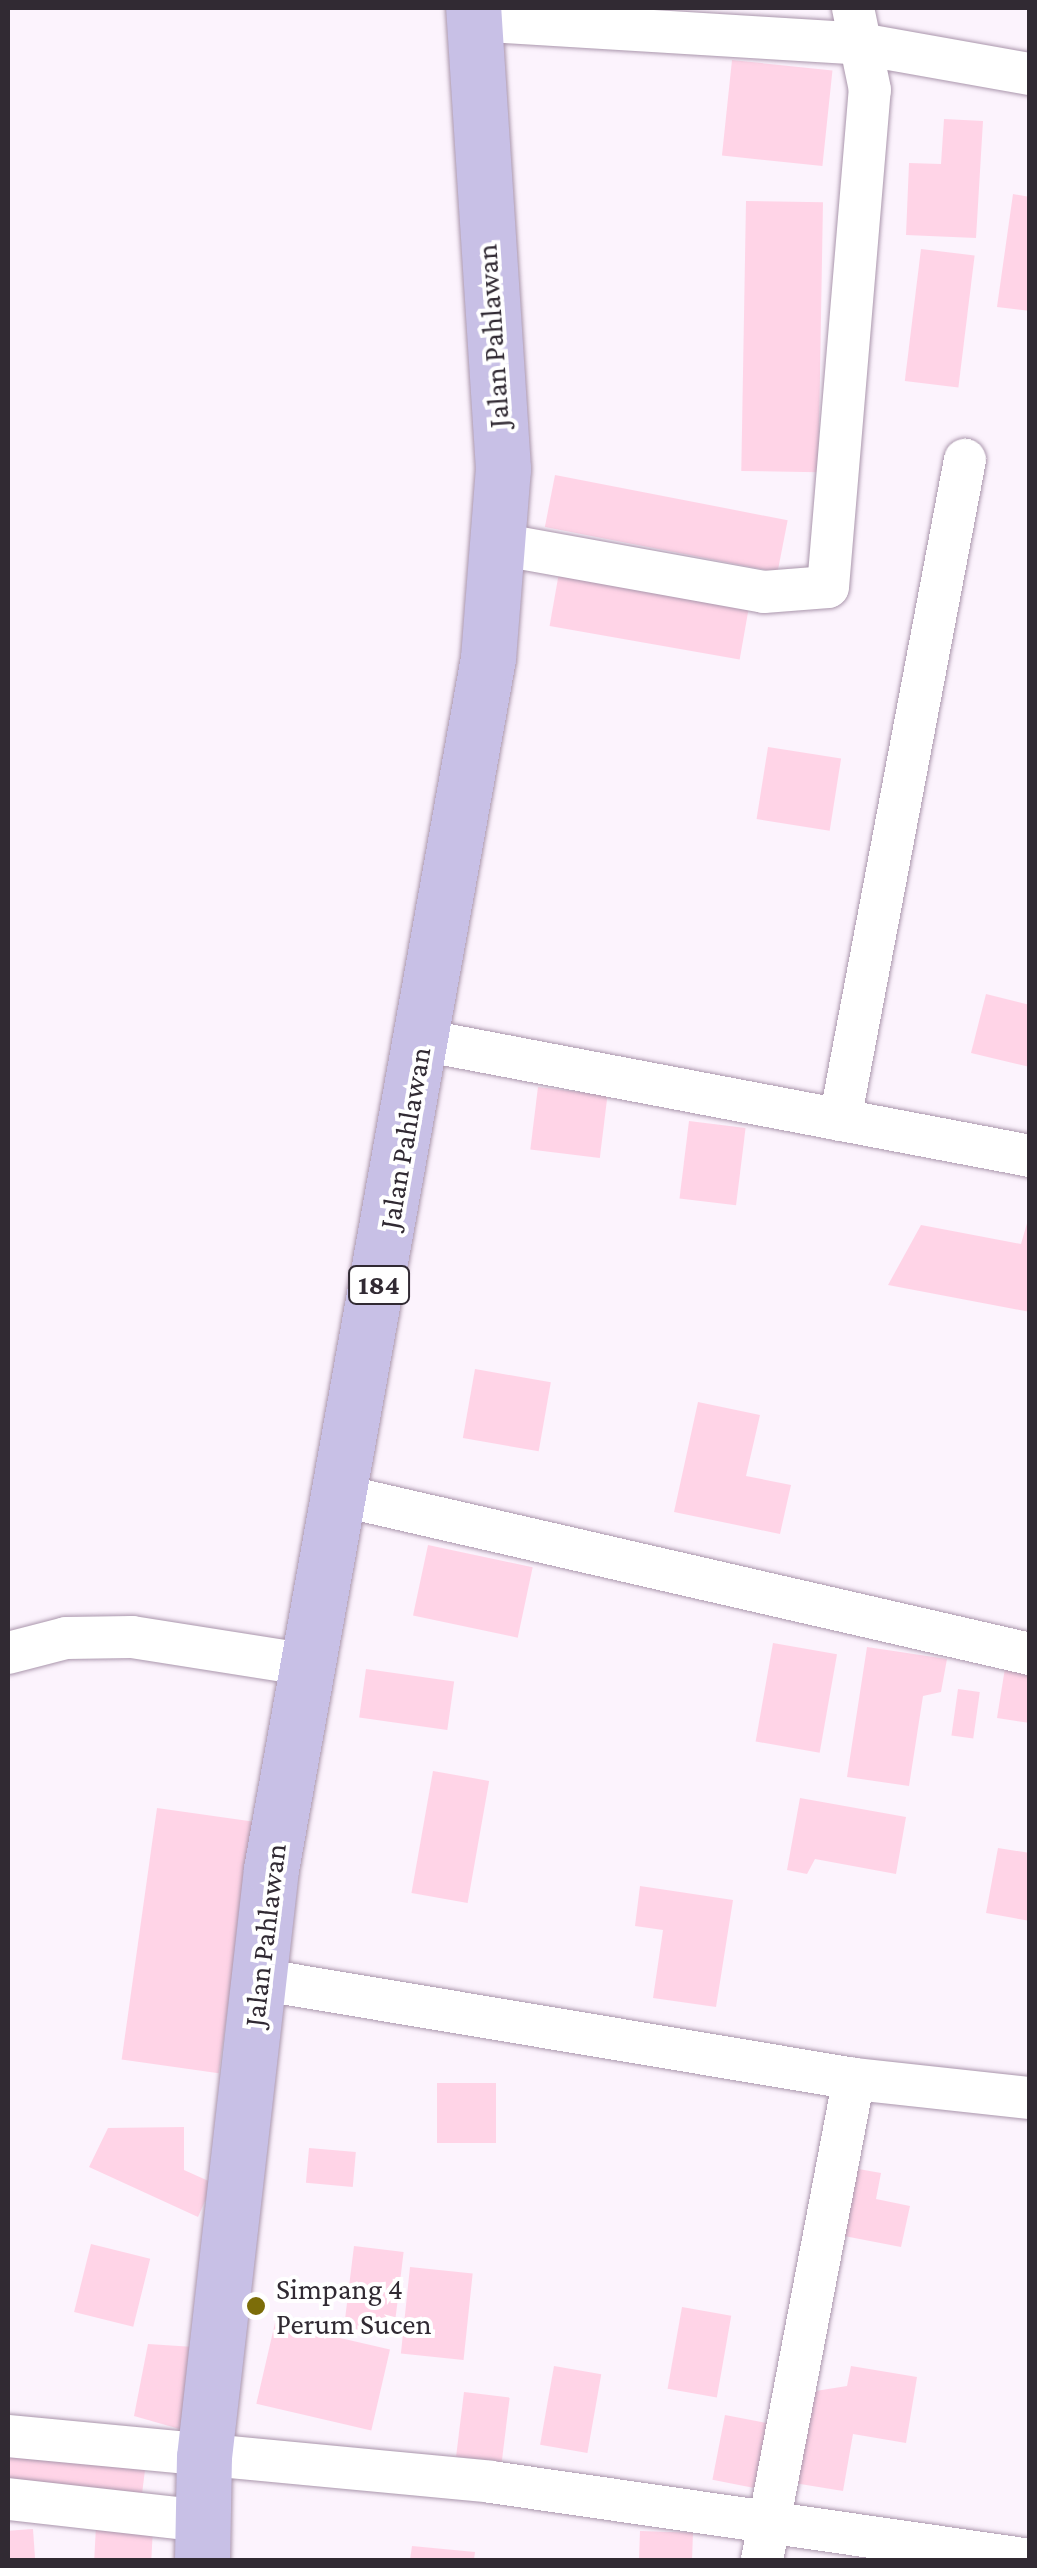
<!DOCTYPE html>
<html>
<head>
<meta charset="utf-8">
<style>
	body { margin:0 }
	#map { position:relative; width:1037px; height:2568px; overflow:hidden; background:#fcf3fd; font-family:"Crimson Pro",serif }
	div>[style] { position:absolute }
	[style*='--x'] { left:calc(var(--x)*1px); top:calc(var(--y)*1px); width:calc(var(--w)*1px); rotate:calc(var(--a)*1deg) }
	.building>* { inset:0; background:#ffd4e7; transform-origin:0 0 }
	.roads { filter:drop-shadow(0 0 2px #aa96ac) drop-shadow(0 0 2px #aa96ac) }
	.minor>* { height:42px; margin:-21px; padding:0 21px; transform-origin:21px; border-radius:21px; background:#fff }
	.primary>* { height:55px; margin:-27.5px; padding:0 27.5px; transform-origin:27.5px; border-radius:27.5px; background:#c8c0e6 }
	.dots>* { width:28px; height:28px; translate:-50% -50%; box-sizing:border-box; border:5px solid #fff; border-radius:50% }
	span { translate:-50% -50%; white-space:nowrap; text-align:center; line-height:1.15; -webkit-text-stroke:8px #fff; paint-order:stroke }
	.shield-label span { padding:2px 8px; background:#fff; border:2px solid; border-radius:8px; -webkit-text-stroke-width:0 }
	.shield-label { font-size:28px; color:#312a33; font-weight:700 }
	.street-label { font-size:30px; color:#312a33 }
	.poi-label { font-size:30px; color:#312a33 }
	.left { translate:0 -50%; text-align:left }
	.frame { position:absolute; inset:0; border:10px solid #312a33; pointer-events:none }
</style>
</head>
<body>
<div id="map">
	<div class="building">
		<i style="left:732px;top:60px;width:101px;height:96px;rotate:6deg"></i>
		<i style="clip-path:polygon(944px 119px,983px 121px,976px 238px,906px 235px,909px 163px,941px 164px)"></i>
		<i style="clip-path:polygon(1013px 194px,1030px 197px,1030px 311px,997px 307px)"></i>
		<i style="left:746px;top:201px;width:77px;height:270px;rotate:1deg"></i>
		<i style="left:921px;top:249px;width:54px;height:133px;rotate:7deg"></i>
		<i style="left:555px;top:475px;width:237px;height:53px;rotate:11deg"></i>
		<i style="left:560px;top:567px;width:193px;height:60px;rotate:10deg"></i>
		<i style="left:768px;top:747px;width:74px;height:73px;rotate:9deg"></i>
		<i style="clip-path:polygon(986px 994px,1030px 1005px,1030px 1067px,971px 1053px)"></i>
		<i style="left:538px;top:1087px;width:70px;height:63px;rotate:7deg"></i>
		<i style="left:689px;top:1121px;width:57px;height:78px;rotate:7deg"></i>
		<i style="clip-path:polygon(1030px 1213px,1030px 1312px,888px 1285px,921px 1225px,1021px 1244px)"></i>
		<i style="left:475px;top:1369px;width:77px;height:70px;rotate:10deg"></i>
		<i style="clip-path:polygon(698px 1402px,760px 1415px,746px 1476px,791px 1485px,780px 1534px,674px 1512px)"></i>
		<i style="left:428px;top:1545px;width:107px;height:72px;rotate:12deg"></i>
		<i style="left:773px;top:1643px;width:65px;height:100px;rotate:10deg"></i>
		<i style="clip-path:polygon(867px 1647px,947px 1659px,941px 1692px,923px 1696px,909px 1786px,847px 1777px)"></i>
		<i style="clip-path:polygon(1005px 1668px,1030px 1672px,1030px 1723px,997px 1718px)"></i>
		<i style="left:366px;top:1669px;width:89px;height:49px;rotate:8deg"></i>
		<i style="left:958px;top:1689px;width:22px;height:47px;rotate:8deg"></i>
		<i style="left:433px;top:1771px;width:57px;height:124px;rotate:10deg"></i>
		<i style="clip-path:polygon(800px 1798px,906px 1817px,896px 1874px,815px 1859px,807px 1874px,787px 1870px)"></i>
		<i style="left:157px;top:1808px;width:98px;height:254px;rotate:8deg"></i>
		<i style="clip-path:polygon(998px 1848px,1030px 1853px,1030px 1921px,986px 1913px)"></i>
		<i style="clip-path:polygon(640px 1886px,733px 1900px,716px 2007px,653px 1998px,663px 1930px,635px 1926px)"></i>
		<i style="left:437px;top:2083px;width:59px;height:60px"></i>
		<i style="clip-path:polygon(184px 2127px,184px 2170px,213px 2183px,198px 2217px,89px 2167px,108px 2128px)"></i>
		<i style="left:309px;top:2148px;width:47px;height:35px;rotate:5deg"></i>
		<i style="clip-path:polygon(853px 2168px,881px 2173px,876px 2199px,910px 2206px,901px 2247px,839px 2235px)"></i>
		<i style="left:91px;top:2244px;width:61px;height:70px;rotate:14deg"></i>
		<i style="left:354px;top:2246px;width:50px;height:83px;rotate:7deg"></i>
		<i style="left:410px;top:2267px;width:63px;height:87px;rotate:6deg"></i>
		<i style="left:682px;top:2307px;width:50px;height:83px;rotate:10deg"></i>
		<i style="left:275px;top:2323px;width:118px;height:83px;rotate:13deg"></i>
		<i style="clip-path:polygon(148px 2344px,194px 2347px,183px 2430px,134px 2416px)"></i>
		<i style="left:554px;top:2366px;width:48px;height:80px;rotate:10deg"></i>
		<i style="clip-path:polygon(851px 2366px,917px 2377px,906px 2443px,853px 2434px,843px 2491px,788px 2482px,803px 2393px,847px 2386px)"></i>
		<i style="left:464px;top:2392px;width:46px;height:65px;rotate:7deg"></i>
		<i style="left:725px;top:2415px;width:49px;height:66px;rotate:11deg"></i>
		<i style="left:8px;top:2445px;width:139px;height:33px;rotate:7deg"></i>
		<i style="left:96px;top:2526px;width:57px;height:34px;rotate:3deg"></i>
		<i style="left:33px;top:2529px;width:31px;height:25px;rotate:86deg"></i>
		<i style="left:640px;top:2531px;width:53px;height:29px;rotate:2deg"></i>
		<i style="clip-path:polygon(412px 2546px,475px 2552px,474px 2560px,410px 2560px)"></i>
	</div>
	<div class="roads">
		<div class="minor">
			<i style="--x:473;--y:20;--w:389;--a:3.5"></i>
			<i style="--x:861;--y:44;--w:172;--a:10.1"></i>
			<i style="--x:498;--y:544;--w:270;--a:10.2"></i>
			<i style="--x:764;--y:592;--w:64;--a:-4.5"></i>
			<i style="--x:828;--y:587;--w:499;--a:-85.2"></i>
			<i style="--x:870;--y:90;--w:84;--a:-101.7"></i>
			<i style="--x:422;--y:1040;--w:619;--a:10.8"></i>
			<i style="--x:840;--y:1120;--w:672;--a:-79.28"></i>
			<i style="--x:339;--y:1495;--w:709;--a:12.96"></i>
			<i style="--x:8;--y:1653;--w:60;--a:-14.5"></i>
			<i style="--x:66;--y:1638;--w:66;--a:-0.9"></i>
			<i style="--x:132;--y:1637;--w:178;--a:9"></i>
			<i style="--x:258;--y:1979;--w:604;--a:9.52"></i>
			<i style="--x:854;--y:2079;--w:177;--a:6.2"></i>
			<i style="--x:8;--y:2436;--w:485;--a:5.4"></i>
			<i style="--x:491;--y:2482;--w:545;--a:8.23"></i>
			<i style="--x:8;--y:2499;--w:196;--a:6.4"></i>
			<i style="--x:762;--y:2560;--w:490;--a:-79.2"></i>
		</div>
		<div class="primary">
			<i style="--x:202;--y:2560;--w:103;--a:-88.9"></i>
			<i style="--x:204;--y:2457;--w:592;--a:-83.5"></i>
			<i style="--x:271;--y:1869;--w:1230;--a:-79.84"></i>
			<i style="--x:488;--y:658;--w:190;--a:-85.5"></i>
			<i style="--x:503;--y:469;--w:462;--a:-93.7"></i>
		</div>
	</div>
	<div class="dots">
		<i style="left:256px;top:2306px;background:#7c6d09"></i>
	</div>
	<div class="shield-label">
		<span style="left:379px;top:1285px">184</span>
	</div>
	<div class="street-label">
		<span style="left:493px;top:336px;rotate:-94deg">Jalan Pahlawan</span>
		<span style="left:405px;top:1138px;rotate:-80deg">Jalan Pahlawan</span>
		<span style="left:265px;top:1935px;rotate:-83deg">Jalan Pahlawan</span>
	</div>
	<div class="poi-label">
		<span class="left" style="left:276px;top:2306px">Simpang 4<br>Perum Sucen</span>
	</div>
	<div class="frame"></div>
</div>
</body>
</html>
